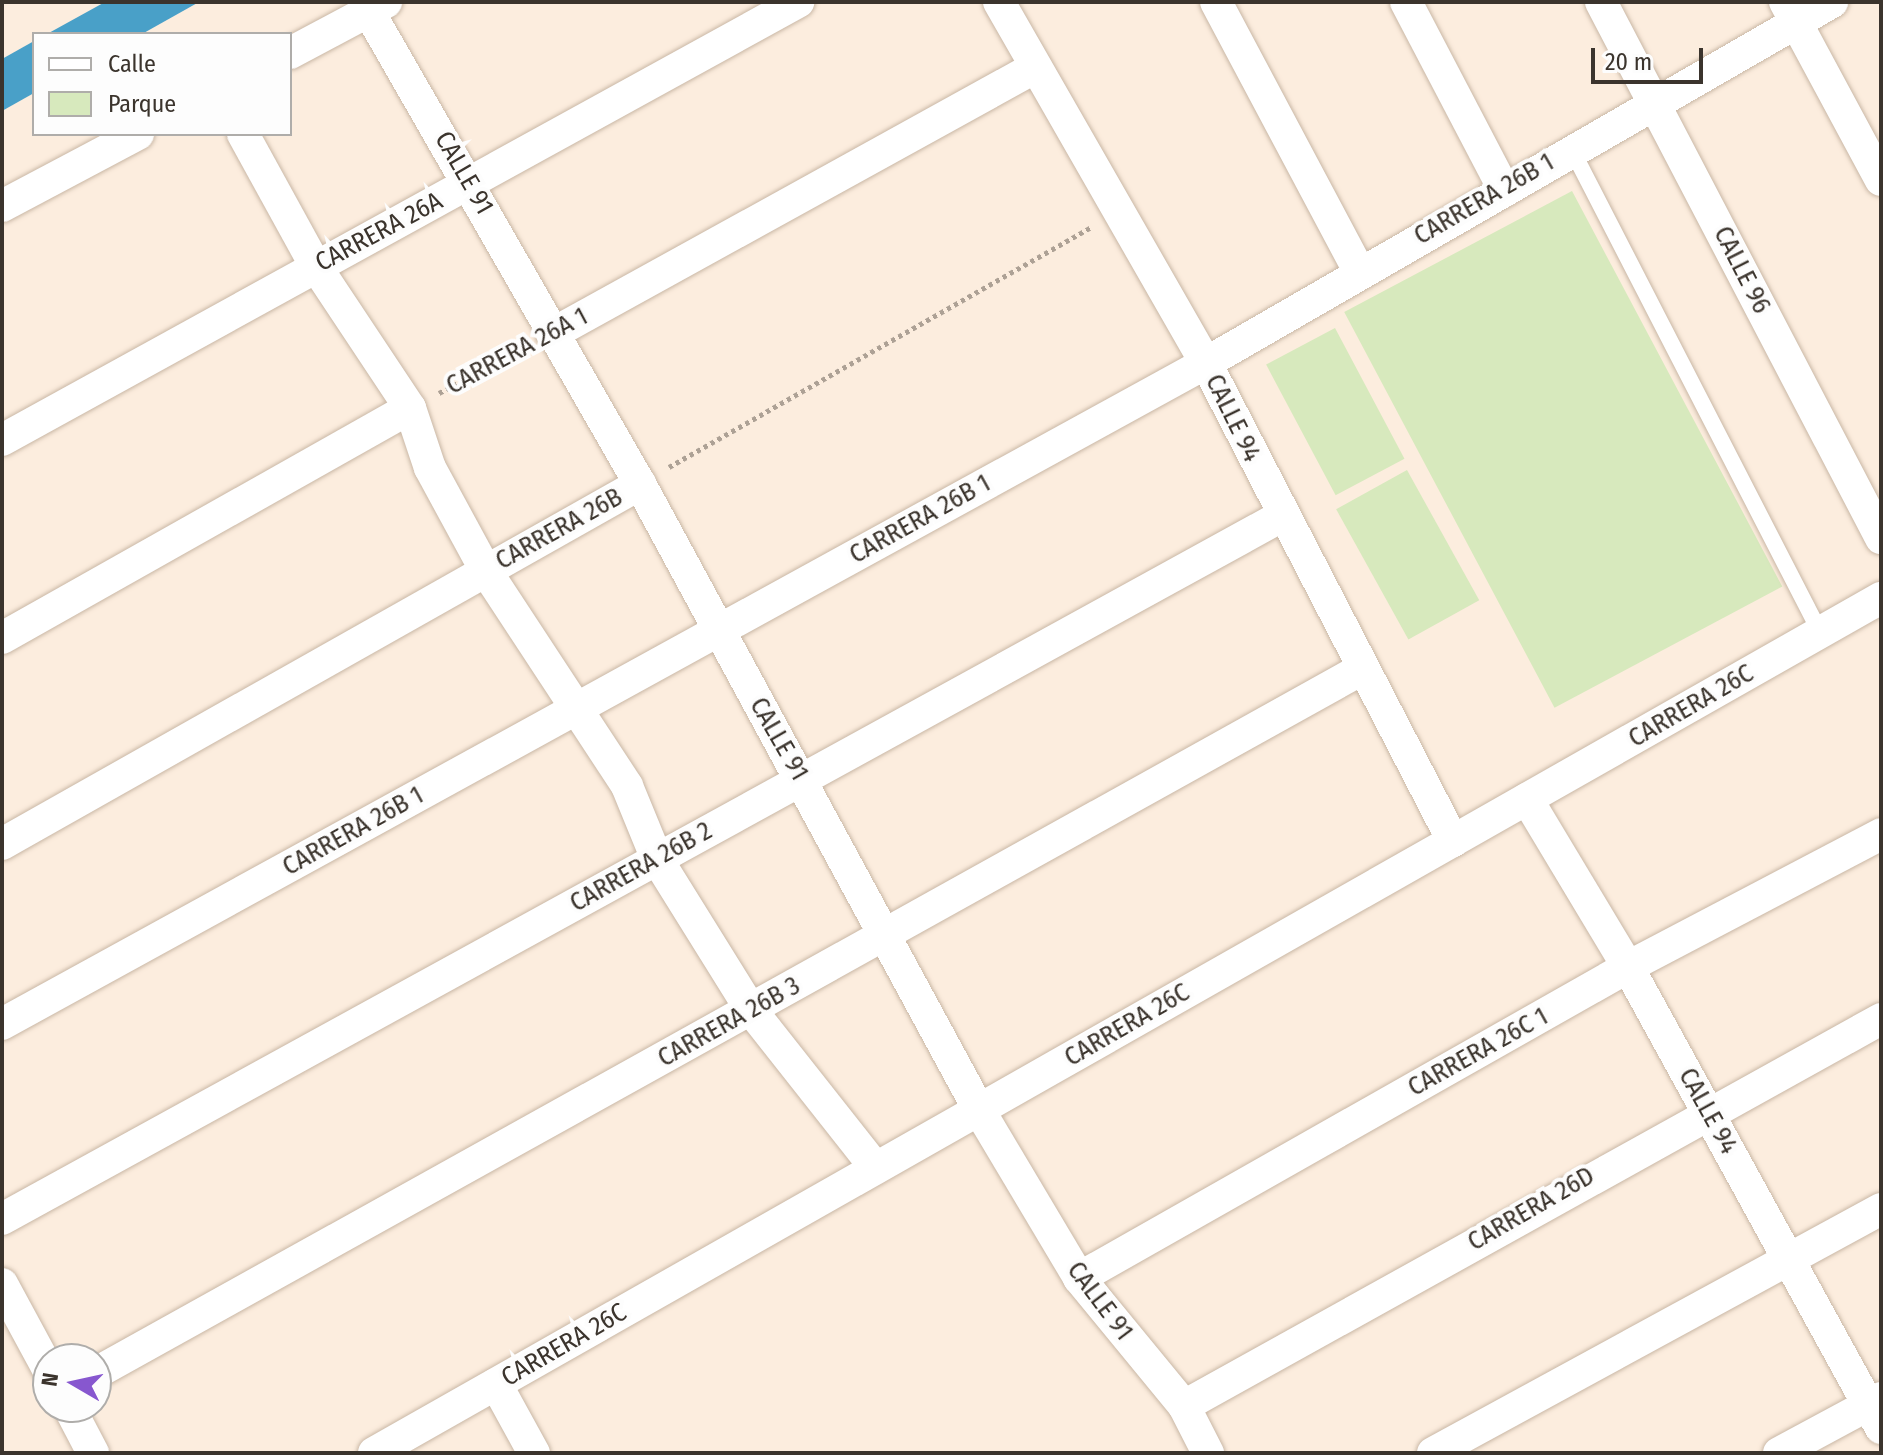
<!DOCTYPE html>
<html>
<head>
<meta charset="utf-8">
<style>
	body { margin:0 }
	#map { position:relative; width:1883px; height:1455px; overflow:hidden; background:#fcedde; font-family:"Fira Sans Condensed",sans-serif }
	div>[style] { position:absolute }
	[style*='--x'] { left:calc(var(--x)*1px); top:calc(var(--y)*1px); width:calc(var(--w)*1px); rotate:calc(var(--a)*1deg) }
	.green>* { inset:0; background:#d7e9bd; transform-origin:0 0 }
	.water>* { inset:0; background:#49a0c8 }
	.path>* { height:5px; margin-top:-2.5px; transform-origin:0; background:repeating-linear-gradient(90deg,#ada195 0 4px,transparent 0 8px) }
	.roads { filter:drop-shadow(0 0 2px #c9b7a5) drop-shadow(0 0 2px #c9b7a5) }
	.service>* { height:16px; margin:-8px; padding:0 8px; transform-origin:8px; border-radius:8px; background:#fff }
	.minor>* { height:32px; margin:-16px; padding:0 16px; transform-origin:16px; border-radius:16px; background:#fff }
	span { translate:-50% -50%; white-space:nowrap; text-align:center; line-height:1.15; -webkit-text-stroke:8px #fdfdfd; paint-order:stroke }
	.street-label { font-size:26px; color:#3b342d }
	.frame { position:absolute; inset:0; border:4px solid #3b342d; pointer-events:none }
	.legend { position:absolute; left:32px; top:32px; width:260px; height:104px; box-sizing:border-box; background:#fdfdfd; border:2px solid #afadaa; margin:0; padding:10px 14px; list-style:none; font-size:24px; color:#3b342d }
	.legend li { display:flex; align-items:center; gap:16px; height:40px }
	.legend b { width:40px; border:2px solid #afadaa }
	.north { position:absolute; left:32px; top:1343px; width:80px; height:80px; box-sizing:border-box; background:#fdfdfd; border:2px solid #afadaa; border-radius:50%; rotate:279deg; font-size:22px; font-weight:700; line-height:32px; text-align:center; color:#3b342d }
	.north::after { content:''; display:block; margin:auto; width:28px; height:36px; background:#8757cf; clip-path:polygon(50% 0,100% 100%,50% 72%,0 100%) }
	.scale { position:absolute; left:1591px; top:48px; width:112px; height:36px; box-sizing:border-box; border:4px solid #3b342d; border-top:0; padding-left:10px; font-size:24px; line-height:28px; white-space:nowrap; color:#3b342d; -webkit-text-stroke:6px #fdfdfd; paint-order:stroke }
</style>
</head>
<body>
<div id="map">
	<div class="green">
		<i style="left:1572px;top:191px;width:448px;height:258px;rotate:62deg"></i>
		<i style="left:1335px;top:328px;width:148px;height:78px;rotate:62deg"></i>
		<i style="left:1407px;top:470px;width:149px;height:81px;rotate:61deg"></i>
	</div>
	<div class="water">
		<i style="clip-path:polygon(105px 2px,199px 2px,142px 34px,47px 34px)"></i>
		<i style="clip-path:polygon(34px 41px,34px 93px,2px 111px,2px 59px)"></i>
	</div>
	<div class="path">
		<i style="--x:439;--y:393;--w:95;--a:-27.6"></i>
		<i style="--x:669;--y:467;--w:485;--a:-29.6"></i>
	</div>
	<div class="roads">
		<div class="service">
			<i style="--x:1571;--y:148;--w:544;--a:62.78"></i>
		</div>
		<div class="minor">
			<i style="--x:999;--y:2;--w:416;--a:60.2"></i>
			<i style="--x:1206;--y:363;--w:538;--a:62.67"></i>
			<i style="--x:1216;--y:2;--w:302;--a:62"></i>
			<i style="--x:1406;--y:2;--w:213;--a:62.4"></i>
			<i style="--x:1601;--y:2;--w:605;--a:62.42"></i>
			<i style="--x:1785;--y:2;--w:202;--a:61.7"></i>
			<i style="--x:369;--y:12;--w:544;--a:60.14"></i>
			<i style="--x:640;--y:484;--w:712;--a:61.56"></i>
			<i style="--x:979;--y:1110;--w:196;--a:59.2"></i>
			<i style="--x:1079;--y:1278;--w:166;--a:50.6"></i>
			<i style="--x:1184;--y:1406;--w:53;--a:62.9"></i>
			<i style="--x:290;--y:53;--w:109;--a:-28"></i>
			<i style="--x:243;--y:134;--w:149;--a:61.2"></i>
			<i style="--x:315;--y:265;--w:172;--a:56.4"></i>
			<i style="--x:410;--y:408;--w:63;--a:71.6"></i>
			<i style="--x:430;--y:468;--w:117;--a:61.5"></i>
			<i style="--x:486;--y:571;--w:257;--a:56.7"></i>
			<i style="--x:627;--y:786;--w:79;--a:67.7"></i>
			<i style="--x:657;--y:859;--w:178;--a:58.1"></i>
			<i style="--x:751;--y:1010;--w:201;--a:51.7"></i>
			<i style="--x:2;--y:206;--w:154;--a:-27.9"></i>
			<i style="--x:552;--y:334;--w:551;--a:-28.89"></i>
			<i style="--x:2;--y:440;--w:909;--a:-28.82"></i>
			<i style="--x:2;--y:638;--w:468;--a:-29.4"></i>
			<i style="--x:1527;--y:799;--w:196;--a:59"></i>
			<i style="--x:1628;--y:967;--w:526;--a:61.24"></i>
			<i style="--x:2;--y:844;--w:733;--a:-29.43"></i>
			<i style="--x:2;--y:1024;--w:1374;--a:-28.77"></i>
			<i style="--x:1206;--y:363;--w:723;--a:-29.97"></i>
			<i style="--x:2;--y:1219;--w:1458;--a:-28.78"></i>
			<i style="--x:1079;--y:1278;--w:631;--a:-29.53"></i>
			<i style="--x:1628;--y:967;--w:286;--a:-27.7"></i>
			<i style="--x:2;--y:1284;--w:97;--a:61.6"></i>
			<i style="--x:96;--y:1373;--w:1449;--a:-29.08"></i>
			<i style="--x:496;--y:1384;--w:79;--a:61.2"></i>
			<i style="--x:1184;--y:1406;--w:797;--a:-29.04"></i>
			<i style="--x:69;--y:1407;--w:52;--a:62.4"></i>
			<i style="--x:374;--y:1453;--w:1733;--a:-29.57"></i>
			<i style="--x:1433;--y:1453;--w:510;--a:-28.57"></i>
			<i style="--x:1779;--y:1453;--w:116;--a:-28.3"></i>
		</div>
	</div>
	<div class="street-label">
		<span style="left:464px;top:173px;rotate:60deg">CALLE 91</span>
		<span style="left:1484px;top:199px;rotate:-30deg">CARRERA 26B 1</span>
		<span style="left:379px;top:232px;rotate:-28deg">CARRERA 26A</span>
		<span style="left:1742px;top:270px;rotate:63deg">CALLE 96</span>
		<span style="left:517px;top:351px;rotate:-28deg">CARRERA 26A 1</span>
		<span style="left:1233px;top:418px;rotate:64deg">CALLE 94</span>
		<span style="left:920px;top:519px;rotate:-29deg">CARRERA 26B 1</span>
		<span style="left:559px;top:529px;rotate:-29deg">CARRERA 26B</span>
		<span style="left:1691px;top:706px;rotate:-30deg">CARRERA 26C</span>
		<span style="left:779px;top:739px;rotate:60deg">CALLE 91</span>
		<span style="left:353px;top:831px;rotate:-29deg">CARRERA 26B 1</span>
		<span style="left:641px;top:867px;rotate:-29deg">CARRERA 26B 2</span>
		<span style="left:729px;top:1022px;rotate:-29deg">CARRERA 26B 3</span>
		<span style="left:1127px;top:1025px;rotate:-30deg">CARRERA 26C</span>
		<span style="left:1478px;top:1052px;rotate:-29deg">CARRERA 26C 1</span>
		<span style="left:1708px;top:1111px;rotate:61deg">CALLE 94</span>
		<span style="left:1531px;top:1209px;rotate:-30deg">CARRERA 26D</span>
		<span style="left:1100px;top:1301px;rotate:53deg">CALLE 91</span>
		<span style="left:564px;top:1345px;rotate:-30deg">CARRERA 26C</span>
	</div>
	<div class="frame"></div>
	<ul class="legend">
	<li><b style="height:10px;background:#fff"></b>Calle</li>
	<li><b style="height:22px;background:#d7e9bd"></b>Parque</li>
	</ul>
	<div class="north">N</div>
	<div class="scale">20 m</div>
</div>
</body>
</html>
